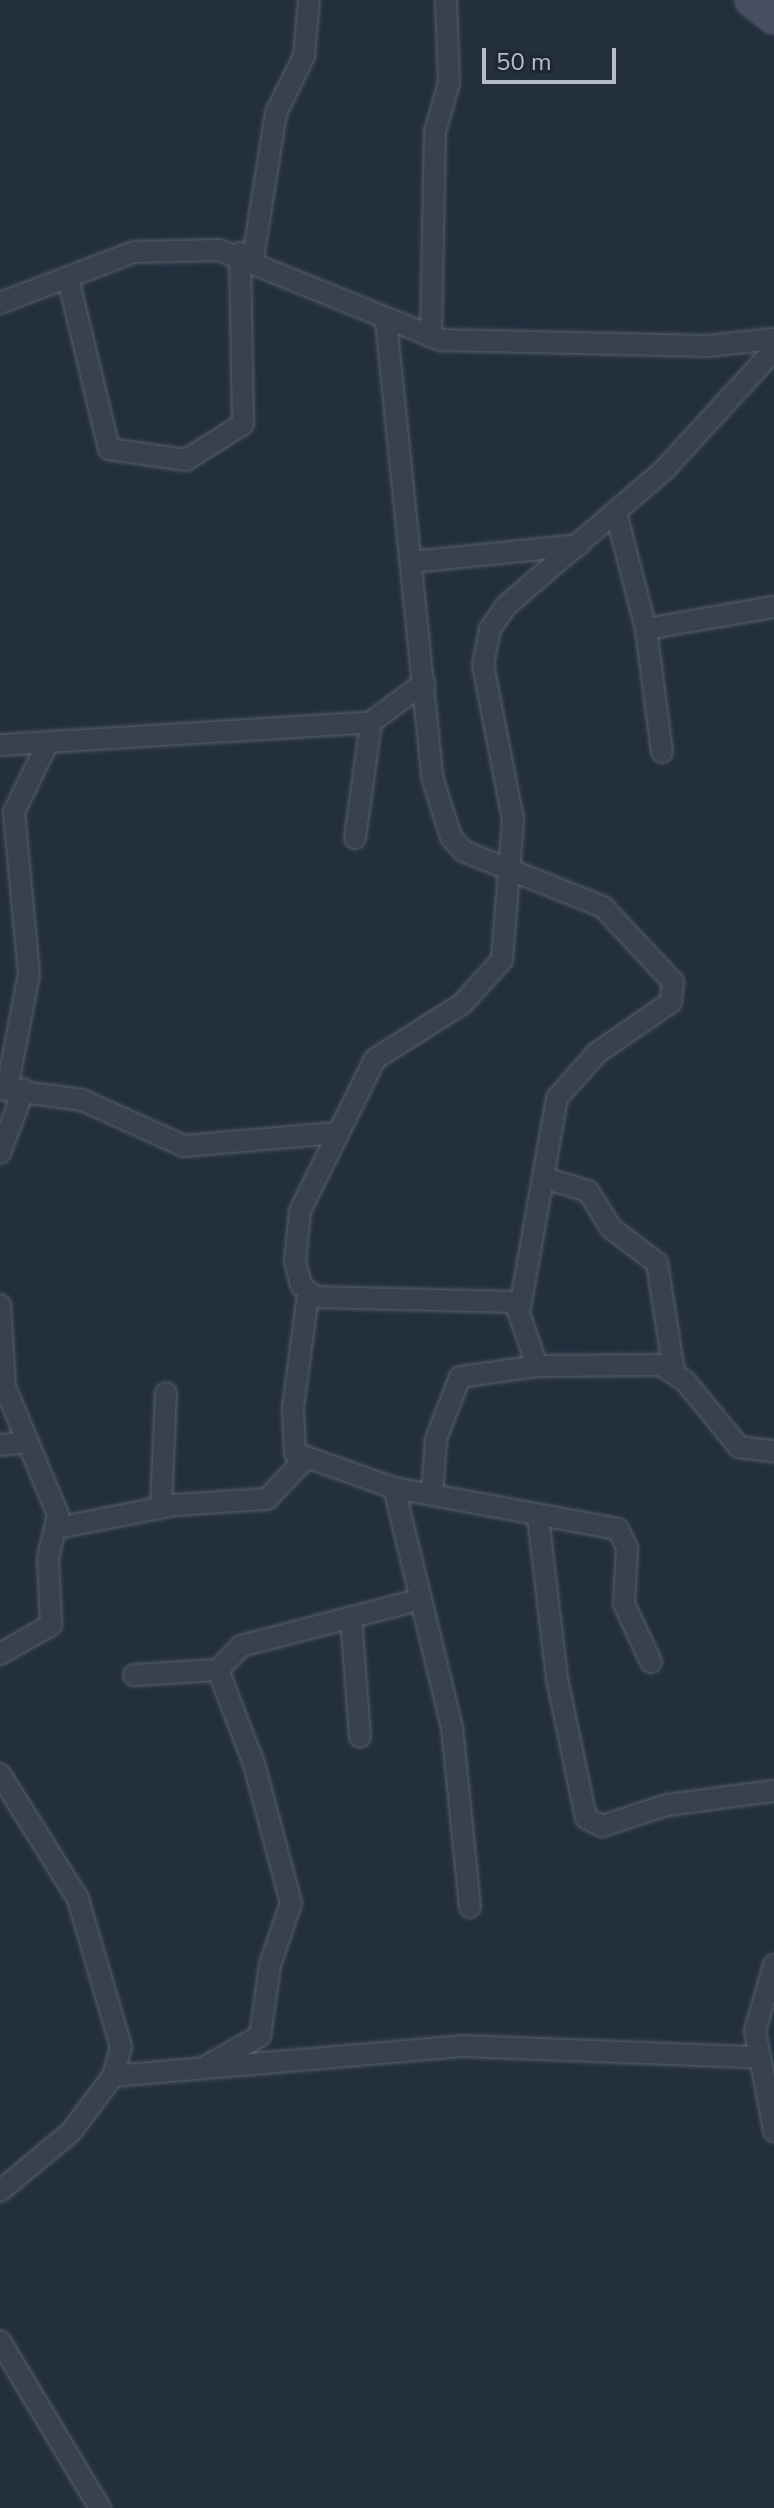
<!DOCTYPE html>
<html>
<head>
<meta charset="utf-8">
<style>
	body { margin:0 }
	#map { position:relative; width:774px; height:2508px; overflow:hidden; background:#242f3e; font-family:"Nunito Sans",sans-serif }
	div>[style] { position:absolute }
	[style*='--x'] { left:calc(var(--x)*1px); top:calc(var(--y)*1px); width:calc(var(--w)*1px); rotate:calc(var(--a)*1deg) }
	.roads { filter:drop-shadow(0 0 2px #565f6c) drop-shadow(0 0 2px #565f6c) }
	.street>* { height:20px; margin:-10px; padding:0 10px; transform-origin:10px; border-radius:10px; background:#38414e }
	.secondary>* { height:30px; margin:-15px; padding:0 15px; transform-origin:15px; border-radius:15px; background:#465061 }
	span { translate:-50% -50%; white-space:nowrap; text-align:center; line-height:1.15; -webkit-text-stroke:6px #1d2633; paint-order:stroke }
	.scale { position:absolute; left:482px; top:48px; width:134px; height:36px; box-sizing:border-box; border:4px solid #b4bcc9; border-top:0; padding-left:10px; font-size:24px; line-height:28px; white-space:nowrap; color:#b4bcc9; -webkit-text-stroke:6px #1d2633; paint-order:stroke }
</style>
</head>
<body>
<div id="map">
	<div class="roads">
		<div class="street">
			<i style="--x:253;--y:258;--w:147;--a:-81"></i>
			<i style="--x:276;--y:113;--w:64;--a:-63.8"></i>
			<i style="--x:304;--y:56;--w:56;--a:-84.9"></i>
			<i style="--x:68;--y:278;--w:176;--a:76.5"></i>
			<i style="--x:109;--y:449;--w:78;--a:8.1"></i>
			<i style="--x:186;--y:460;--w:67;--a:-32.3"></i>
			<i style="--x:243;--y:424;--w:171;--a:-91"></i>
			<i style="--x:0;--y:303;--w:143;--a:-20.8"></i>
			<i style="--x:134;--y:252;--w:85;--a:-1.3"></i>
			<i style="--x:219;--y:250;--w:240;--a:22.1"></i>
			<i style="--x:441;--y:340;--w:266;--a:1.3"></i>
			<i style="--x:707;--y:346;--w:67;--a:-6"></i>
			<i style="--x:386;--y:321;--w:461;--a:84.2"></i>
			<i style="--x:433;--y:780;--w:60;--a:72.5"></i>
			<i style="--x:451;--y:837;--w:18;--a:49"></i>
			<i style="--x:463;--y:851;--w:151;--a:21.8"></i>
			<i style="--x:603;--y:907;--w:103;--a:47"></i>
			<i style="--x:673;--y:982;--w:20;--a:96"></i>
			<i style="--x:671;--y:1002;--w:90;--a:145.4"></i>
			<i style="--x:597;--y:1053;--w:60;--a:131.6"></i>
			<i style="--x:557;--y:1098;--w:212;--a:100"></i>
			<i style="--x:431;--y:337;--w:205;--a:-88.9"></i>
			<i style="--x:435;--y:132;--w:51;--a:-74.1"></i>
			<i style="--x:449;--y:83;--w:83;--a:-92.1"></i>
			<i style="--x:774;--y:350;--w:163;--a:132.5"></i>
			<i style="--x:664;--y:470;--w:208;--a:139.3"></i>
			<i style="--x:506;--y:606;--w:28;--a:125"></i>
			<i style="--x:490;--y:629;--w:37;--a:101"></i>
			<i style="--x:483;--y:665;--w:158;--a:79"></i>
			<i style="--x:513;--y:820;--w:140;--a:94.5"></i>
			<i style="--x:502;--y:960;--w:59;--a:132.3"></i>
			<i style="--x:462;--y:1004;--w:103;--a:147.7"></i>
			<i style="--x:375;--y:1059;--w:169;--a:116.3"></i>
			<i style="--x:300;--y:1211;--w:50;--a:95.7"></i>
			<i style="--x:295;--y:1261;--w:25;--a:76"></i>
			<i style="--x:301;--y:1285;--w:18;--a:41"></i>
			<i style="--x:315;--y:1297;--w:200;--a:1.4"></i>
			<i style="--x:515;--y:1302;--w:68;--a:71"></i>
			<i style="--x:537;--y:1366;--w:124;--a:-0.5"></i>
			<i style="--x:661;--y:1365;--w:29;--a:34"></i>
			<i style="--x:685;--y:1381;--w:85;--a:50.7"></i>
			<i style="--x:739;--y:1447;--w:35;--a:7"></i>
			<i style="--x:616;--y:513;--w:120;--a:75.5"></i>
			<i style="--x:646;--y:629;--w:124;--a:82.6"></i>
			<i style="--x:412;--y:562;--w:168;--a:-5.8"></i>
			<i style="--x:646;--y:629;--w:130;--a:-9.8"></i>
			<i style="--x:0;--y:745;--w:372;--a:-3.5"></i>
			<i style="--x:355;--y:838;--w:117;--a:-82.1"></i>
			<i style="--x:371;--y:722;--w:66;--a:-36.3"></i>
			<i style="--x:0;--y:1089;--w:83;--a:7.6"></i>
			<i style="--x:82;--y:1100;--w:112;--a:24.3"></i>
			<i style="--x:184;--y:1146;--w:153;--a:-4.9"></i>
			<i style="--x:7;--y:1089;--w:117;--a:-79.2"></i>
			<i style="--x:29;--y:974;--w:163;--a:-95.3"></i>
			<i style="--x:14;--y:812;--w:78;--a:-64.1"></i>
			<i style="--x:0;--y:1153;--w:68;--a:-69.4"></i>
			<i style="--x:544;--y:1178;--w:46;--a:16.5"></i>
			<i style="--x:588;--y:1191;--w:44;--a:58.1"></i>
			<i style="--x:611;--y:1228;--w:58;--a:37.3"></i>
			<i style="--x:657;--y:1263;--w:109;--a:81.1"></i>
			<i style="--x:308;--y:1294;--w:115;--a:97.5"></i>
			<i style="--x:293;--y:1408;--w:45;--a:87.5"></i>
			<i style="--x:295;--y:1453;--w:105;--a:19.5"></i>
			<i style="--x:394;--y:1488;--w:228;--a:10.4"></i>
			<i style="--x:618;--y:1529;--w:21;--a:65"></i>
			<i style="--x:627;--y:1548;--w:56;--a:93.1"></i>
			<i style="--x:624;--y:1604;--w:64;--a:65"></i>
			<i style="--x:0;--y:1305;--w:82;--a:86.5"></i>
			<i style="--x:5;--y:1387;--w:139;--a:67.5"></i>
			<i style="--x:58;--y:1515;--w:44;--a:103.1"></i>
			<i style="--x:48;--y:1558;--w:67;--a:87.4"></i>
			<i style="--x:51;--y:1625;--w:59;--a:150.4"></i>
			<i style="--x:0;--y:1445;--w:28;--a:-6"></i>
			<i style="--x:394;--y:1488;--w:246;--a:76.4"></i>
			<i style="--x:452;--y:1727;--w:181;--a:84.3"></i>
			<i style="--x:432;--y:1495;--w:56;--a:-85.9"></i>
			<i style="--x:436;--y:1439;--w:66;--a:-68.8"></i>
			<i style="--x:460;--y:1377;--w:78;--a:-8.1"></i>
			<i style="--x:161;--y:1507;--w:114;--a:-87.5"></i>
			<i style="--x:538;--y:1517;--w:163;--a:83.3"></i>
			<i style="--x:557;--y:1679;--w:142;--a:78.2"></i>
			<i style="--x:586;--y:1818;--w:18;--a:27"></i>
			<i style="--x:602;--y:1826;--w:68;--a:-17.9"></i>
			<i style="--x:667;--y:1805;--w:108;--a:-7.5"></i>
			<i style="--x:57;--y:1528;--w:119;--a:-11.1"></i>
			<i style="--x:174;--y:1505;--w:93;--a:-3.7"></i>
			<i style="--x:267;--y:1499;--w:52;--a:-46.5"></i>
			<i style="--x:351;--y:1617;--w:120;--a:85.7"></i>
			<i style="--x:218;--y:1670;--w:33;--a:-46"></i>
			<i style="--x:241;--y:1646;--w:186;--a:-14.6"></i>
			<i style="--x:134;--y:1675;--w:84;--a:-3.4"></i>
			<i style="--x:218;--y:1670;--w:101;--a:69"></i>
			<i style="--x:254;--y:1764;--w:144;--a:75.1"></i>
			<i style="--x:291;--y:1903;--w:65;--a:108.7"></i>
			<i style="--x:270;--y:1965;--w:72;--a:98"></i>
			<i style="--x:260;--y:2036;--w:60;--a:150.9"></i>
			<i style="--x:0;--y:1774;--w:147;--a:58"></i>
			<i style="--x:78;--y:1899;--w:154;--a:73.8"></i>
			<i style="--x:121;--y:2047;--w:30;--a:105"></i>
			<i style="--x:113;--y:2076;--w:70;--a:126.9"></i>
			<i style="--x:71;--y:2132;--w:92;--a:140.3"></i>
			<i style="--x:774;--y:1965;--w:69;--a:106.1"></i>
			<i style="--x:755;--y:2031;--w:102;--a:79.2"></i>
			<i style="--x:113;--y:2076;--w:350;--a:-4.9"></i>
			<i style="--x:462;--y:2046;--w:293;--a:2.2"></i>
			<i style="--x:0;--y:2341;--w:195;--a:59.1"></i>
		</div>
		<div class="secondary">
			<i style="--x:751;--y:0;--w:29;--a:38"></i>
		</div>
	</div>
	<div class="scale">50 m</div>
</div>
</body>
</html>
